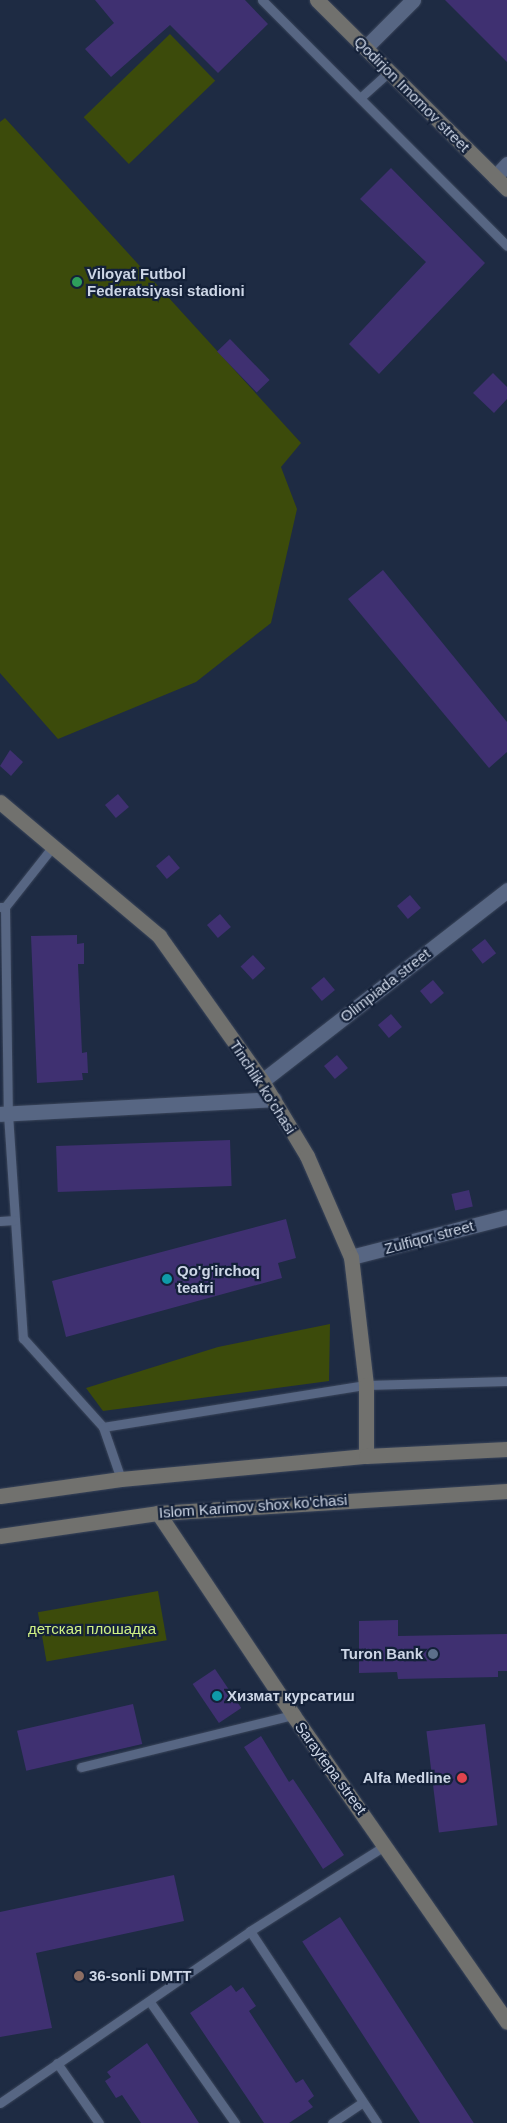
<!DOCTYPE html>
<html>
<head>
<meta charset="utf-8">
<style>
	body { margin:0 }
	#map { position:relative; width:507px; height:2123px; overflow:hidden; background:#1e2b43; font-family:Arial,sans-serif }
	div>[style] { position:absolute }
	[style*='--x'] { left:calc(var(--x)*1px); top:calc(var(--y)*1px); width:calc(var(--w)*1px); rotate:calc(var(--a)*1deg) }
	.green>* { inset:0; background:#3c4b0b; transform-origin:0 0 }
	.building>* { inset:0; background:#3f3071; transform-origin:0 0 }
	.roads { filter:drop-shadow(0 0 1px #3a455a) drop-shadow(0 0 1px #3a455a) }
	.lane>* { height:9px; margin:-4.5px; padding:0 4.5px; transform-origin:4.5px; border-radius:4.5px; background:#576683 }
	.street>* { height:15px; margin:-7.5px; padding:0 7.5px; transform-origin:7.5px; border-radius:7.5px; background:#576683 }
	.secondary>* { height:15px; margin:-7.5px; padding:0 7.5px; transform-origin:7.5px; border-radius:7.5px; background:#71716e }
	.dots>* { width:14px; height:14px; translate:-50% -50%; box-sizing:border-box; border:2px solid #142139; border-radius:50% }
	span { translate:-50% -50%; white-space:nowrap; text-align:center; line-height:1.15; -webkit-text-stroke:4.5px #142139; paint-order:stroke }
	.street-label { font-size:15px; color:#cdd6e6 }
	.poi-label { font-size:15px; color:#cdd6e6; font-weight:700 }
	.left { translate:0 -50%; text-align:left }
	.right { translate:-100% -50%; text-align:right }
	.park-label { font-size:15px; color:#d0f185 }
</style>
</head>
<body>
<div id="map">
	<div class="green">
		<i style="left:170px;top:34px;width:65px;height:120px;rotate:46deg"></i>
		<i style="clip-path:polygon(5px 118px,301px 443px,281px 467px,297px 509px,271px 623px,196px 682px,58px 739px,0 673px,0 122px)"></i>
		<i style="clip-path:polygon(330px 1324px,329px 1381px,103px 1411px,86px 1388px,218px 1347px)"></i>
		<i style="left:158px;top:1591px;width:50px;height:122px;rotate:80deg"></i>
	</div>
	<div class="building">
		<i style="clip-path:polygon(95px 0,245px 0,268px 24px,218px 73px,170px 25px,111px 77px,85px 49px,114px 23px)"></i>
		<i style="clip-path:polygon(445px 0,507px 0,507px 62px)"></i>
		<i style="clip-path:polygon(391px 168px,485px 263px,379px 374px,349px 344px,426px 262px,360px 199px)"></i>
		<i style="left:230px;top:339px;width:57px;height:18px;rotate:46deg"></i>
		<i style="clip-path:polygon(493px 373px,507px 387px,507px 399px,494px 413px,473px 393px)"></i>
		<i style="clip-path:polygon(383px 570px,507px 722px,507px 752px,489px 768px,348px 599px)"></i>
		<i style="clip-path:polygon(10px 750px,23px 762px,11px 776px,0 766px)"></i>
		<i style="left:118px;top:794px;width:17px;height:17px;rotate:50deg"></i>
		<i style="left:169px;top:855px;width:17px;height:17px;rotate:50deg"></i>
		<i style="left:410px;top:895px;width:17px;height:17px;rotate:50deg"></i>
		<i style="left:220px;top:914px;width:17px;height:17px;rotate:50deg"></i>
		<i style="clip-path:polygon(77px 935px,77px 944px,84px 943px,84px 964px,78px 964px,82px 1053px,87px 1052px,88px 1073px,82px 1073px,83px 1080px,37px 1083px,31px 936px)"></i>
		<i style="left:485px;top:939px;width:18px;height:17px;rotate:52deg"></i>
		<i style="left:253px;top:955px;width:18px;height:17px;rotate:47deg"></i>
		<i style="left:324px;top:977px;width:17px;height:17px;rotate:50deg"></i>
		<i style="left:433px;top:980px;width:17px;height:17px;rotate:50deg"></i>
		<i style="left:391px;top:1014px;width:17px;height:17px;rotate:50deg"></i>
		<i style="left:337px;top:1055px;width:17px;height:17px;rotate:50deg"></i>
		<i style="left:230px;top:1140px;width:46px;height:174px;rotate:88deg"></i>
		<i style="left:469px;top:1190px;width:17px;height:18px;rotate:77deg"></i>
		<i style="clip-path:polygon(286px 1219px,296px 1258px,278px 1263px,282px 1278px,66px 1337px,52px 1281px)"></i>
		<i style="clip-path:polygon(398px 1620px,398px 1636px,507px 1634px,507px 1671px,498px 1671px,498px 1677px,398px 1679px,397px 1672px,359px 1673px,359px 1621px)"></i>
		<i style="left:215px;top:1669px;width:47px;height:27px;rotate:56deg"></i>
		<i style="left:133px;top:1704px;width:41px;height:119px;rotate:77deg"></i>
		<i style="left:485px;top:1724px;width:102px;height:59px;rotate:83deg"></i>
		<i style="clip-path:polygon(261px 1736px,289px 1782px,293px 1779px,344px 1855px,323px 1869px,244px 1747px)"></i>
		<i style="clip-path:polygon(174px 1875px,184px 1921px,36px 1953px,52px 2028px,0 2037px,0 1912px)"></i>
		<i style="left:340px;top:1917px;width:246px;height:45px;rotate:57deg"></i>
		<i style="clip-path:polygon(231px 1985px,236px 1992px,243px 1987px,256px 2006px,249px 2011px,296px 2083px,303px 2079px,314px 2096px,308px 2101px,313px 2107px,289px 2123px,264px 2123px,190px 2013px)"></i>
		<i style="clip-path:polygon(147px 2043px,199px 2123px,141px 2123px,122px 2095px,116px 2098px,105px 2081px,111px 2077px,107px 2072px)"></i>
	</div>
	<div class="roads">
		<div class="lane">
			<i style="--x:262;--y:0;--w:347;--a:45.1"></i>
			<i style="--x:360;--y:98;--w:39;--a:-42"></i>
			<i style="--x:0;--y:907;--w:5;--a:0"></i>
			<i style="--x:5;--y:907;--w:79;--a:-51.7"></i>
			<i style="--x:5;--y:907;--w:207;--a:89.2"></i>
			<i style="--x:8;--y:1114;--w:225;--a:86.2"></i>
			<i style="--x:23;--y:1338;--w:120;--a:48"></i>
			<i style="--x:103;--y:1427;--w:266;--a:-9.1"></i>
			<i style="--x:366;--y:1385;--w:141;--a:-1.6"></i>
			<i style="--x:0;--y:1221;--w:15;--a:-4"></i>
			<i style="--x:103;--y:1427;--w:55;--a:70.9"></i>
			<i style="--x:81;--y:1767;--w:218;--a:-13.8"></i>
			<i style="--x:250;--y:1931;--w:230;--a:56.5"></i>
			<i style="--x:150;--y:2002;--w:148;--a:54.9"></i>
			<i style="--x:57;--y:2063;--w:73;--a:55"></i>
			<i style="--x:0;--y:2103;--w:303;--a:-34.5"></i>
			<i style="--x:250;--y:1931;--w:161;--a:-32.3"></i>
			<i style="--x:332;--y:2123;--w:37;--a:-34"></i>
		</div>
		<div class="street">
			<i style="--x:365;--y:48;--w:68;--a:-45"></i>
			<i style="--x:495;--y:177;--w:18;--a:-47"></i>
			<i style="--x:262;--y:1081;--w:311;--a:-37.9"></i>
			<i style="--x:0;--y:1114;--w:274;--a:-3.1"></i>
			<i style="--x:351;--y:1257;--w:161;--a:-14.4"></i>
		</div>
		<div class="secondary">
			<i style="--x:317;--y:0;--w:268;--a:44.8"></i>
			<i style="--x:0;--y:802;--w:208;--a:40.1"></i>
			<i style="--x:159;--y:936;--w:178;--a:54.6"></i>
			<i style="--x:262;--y:1081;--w:87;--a:59"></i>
			<i style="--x:307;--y:1156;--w:110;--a:66.5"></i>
			<i style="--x:351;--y:1257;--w:129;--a:83.3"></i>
			<i style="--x:366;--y:1385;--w:71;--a:90"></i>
			<i style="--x:0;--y:1496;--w:122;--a:-8"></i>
			<i style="--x:121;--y:1479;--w:246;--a:-5.4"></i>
			<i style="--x:366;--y:1456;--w:141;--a:-2.8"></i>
			<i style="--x:158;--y:1513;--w:243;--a:56.2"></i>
			<i style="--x:293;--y:1715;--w:374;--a:55.1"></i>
			<i style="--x:0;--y:1536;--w:160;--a:-8.3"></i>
			<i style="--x:158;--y:1513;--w:350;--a:-3.6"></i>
		</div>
	</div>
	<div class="dots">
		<i style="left:77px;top:282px;background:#2e9e5b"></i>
		<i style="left:167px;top:1279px;background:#0f9aa8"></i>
		<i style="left:433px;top:1654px;background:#5c6f8a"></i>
		<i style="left:217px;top:1696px;background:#0f9aa8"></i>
		<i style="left:462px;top:1778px;background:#e0444e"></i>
		<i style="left:79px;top:1976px;background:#8d6e63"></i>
	</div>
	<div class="street-label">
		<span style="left:412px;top:94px;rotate:45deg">Qodirjon Imomov street</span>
		<span style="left:385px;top:985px;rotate:-38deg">Olimpiada street</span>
		<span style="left:263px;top:1087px;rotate:57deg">Tinchlik ko'chasi</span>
		<span style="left:429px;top:1237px;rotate:-15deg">Zulfiqor street</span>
		<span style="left:253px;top:1506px;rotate:-4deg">Islom Karimov shox ko'chasi</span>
		<span style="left:331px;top:1768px;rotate:54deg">Saraytepa street</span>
	</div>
	<div class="poi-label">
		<span class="left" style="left:87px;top:282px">Viloyat Futbol<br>Federatsiyasi stadioni</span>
		<span class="left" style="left:177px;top:1279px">Qo'g'irchoq<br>teatri</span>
		<span class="right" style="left:423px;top:1654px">Turon Bank</span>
		<span class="left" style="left:227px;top:1696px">Хизмат курсатиш</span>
		<span class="right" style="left:451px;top:1778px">Alfa Medline</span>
		<span class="left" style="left:89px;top:1976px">36-sonli DMTT</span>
	</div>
	<div class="park-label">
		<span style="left:92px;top:1629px">детская плошадка</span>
	</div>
</div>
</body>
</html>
